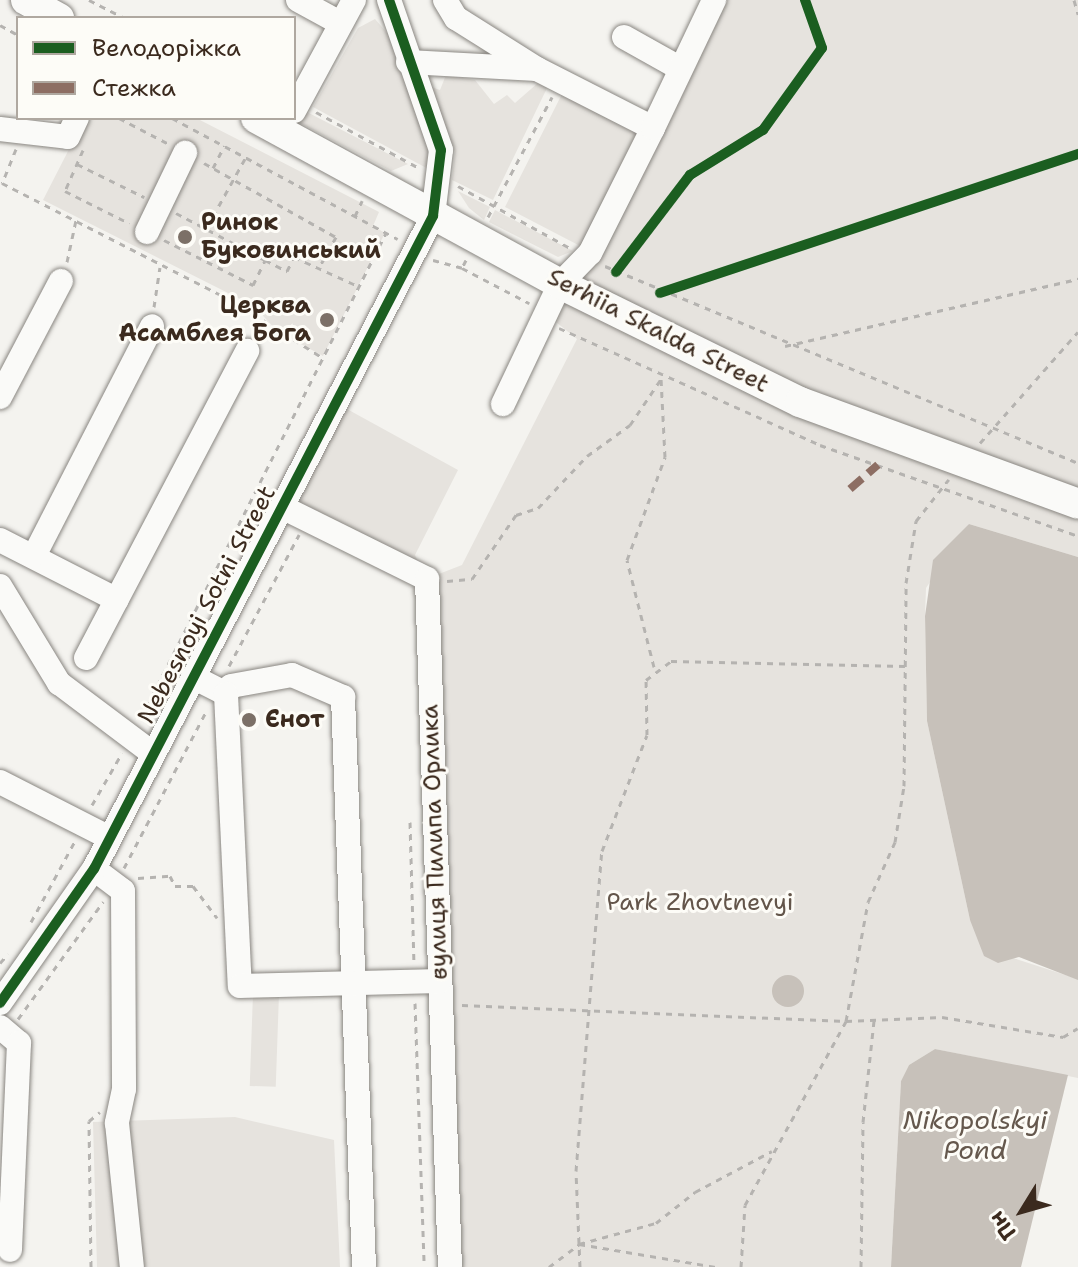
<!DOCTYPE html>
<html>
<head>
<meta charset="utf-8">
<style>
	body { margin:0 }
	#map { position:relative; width:1078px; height:1267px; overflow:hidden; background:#f4f3ef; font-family:"Shantell Sans",sans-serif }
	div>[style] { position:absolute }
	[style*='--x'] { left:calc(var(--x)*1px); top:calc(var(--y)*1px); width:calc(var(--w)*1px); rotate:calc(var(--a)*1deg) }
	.built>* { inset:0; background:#e6e3de; transform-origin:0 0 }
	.water>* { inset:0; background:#c7c1ba }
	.round { border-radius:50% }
	.path>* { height:3px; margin-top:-1.5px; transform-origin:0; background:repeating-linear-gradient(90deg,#b5b3b0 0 6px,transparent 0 12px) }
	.roads { filter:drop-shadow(0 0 2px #898681) drop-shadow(0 0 2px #898681) }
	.minor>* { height:24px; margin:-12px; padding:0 12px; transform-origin:12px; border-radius:12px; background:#fafaf8 }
	.major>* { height:30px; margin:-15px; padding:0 15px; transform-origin:15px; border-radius:15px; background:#fafaf8 }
	.quiet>* { height:8px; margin-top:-4px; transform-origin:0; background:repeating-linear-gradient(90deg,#8d6e63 0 16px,transparent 0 24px) }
	.cycleway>* { height:10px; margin:-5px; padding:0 5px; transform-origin:5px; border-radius:5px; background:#1b5e20 }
	.dots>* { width:22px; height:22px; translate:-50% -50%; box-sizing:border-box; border:4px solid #fdfcf7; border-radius:50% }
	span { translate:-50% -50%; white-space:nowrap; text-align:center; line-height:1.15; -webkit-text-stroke:6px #fdfcf7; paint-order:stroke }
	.poi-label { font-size:24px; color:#3b2a1e; font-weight:700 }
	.left { translate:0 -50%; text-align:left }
	.right { translate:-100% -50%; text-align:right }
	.street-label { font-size:24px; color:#3b2a1e }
	.park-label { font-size:24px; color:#63554a }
	.water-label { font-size:26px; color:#65584d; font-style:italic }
	.legend { position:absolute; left:16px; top:16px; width:280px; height:104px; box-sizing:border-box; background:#fdfcf7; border:2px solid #afa8a0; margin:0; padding:10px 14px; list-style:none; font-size:24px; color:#3b2a1e }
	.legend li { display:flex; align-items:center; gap:16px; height:40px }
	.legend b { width:40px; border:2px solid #afa8a0 }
	.north { position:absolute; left:982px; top:1171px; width:80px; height:80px; -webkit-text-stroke:6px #fdfcf7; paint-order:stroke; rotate:233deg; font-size:22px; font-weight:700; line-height:32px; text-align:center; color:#3b2a1e }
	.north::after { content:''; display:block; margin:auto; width:28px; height:36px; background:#3b2a1e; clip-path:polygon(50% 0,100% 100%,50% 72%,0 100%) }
</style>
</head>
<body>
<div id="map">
	<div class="built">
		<i style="clip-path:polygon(720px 0,1078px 0,1078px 557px,969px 524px,926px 588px,925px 616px,927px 721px,970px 920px,1013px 958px,1078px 979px,1078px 1078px,935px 1049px,909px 1065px,901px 1081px,891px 1267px,446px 1267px,426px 580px,280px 508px,336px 403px,458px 470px,415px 555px,426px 579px,462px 565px,577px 339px,546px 314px,584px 248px,505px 207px,562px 94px,641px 134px)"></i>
		<i style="clip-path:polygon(375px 19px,393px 40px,424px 119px,432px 171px,313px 107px,358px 28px)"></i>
		<i style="clip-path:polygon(446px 75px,475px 80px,494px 104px,507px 95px,515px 103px,539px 82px,548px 86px,493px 200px,452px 180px,455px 152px,431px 87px,440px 90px)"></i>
		<i style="clip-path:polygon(301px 109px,408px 164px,391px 171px,300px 123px)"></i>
		<i style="clip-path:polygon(85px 118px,196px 118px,379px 212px,373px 226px,385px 233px,323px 356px,277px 331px,254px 306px,43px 200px)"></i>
		<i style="clip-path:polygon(458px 191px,490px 207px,484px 220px,469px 208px)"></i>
		<i style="clip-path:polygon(495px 210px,573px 251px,558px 257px,489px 222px)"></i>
		<i style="left:253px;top:993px;width:26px;height:93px;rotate:2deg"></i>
		<i style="clip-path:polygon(235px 1117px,334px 1140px,340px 1267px,97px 1267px,93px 1122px)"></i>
	</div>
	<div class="water">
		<i style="clip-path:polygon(969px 524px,1078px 557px,1078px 980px,1019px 957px,998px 963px,984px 956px,970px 920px,927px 721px,925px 616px,933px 560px)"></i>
		<i class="round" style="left:772px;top:975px;width:32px;height:32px"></i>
		<i style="clip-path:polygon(935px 1049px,1068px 1075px,1021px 1267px,891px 1267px,901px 1081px,909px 1065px)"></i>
	</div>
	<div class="path">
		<i style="--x:89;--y:0;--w:39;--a:27"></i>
		<i style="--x:1074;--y:0;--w:15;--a:74"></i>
		<i style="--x:0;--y:25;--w:21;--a:29"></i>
		<i style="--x:316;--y:112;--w:117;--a:28.5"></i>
		<i style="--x:119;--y:118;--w:56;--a:27.5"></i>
		<i style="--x:172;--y:118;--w:256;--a:28.2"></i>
		<i style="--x:16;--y:149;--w:37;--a:112"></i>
		<i style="--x:2;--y:183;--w:259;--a:27.1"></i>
		<i style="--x:233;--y:301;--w:107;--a:32.3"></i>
		<i style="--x:83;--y:150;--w:45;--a:113.7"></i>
		<i style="--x:65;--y:191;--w:72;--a:26.6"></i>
		<i style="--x:204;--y:163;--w:151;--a:29.3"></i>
		<i style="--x:336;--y:237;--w:35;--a:119"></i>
		<i style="--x:77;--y:164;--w:75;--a:26.2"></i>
		<i style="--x:213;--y:168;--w:25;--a:-63"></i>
		<i style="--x:458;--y:186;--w:128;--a:29"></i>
		<i style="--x:176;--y:213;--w:101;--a:27.8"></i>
		<i style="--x:355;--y:216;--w:17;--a:-65"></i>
		<i style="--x:488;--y:217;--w:136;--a:-61.9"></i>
		<i style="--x:207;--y:227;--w:80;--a:-60.9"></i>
		<i style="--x:164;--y:240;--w:100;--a:26.8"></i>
		<i style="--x:253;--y:285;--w:28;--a:-64"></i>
		<i style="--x:265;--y:260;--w:25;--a:27"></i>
		<i style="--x:287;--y:271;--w:16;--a:-63"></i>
		<i style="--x:294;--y:257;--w:72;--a:24.4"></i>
		<i style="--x:433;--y:260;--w:30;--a:15"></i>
		<i style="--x:466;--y:260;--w:9;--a:117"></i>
		<i style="--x:462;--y:268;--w:76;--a:27.6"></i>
		<i style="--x:67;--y:262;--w:43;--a:-77.9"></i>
		<i style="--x:605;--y:266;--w:512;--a:22.61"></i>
		<i style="--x:660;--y:293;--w:441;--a:-18.4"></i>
		<i style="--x:154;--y:307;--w:40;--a:-81.5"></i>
		<i style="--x:559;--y:328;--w:286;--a:24.1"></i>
		<i style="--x:820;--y:445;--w:274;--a:19.4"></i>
		<i style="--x:785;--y:346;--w:301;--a:-12.9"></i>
		<i style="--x:980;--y:443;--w:148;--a:-48.6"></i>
		<i style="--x:447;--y:581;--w:25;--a:-5"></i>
		<i style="--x:472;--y:579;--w:78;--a:-55.5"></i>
		<i style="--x:516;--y:515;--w:23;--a:-18"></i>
		<i style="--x:538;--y:508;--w:71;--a:-46.7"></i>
		<i style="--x:587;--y:456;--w:53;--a:-35.8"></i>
		<i style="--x:630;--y:425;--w:55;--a:-56"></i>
		<i style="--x:229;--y:666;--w:149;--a:-61.9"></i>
		<i style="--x:654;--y:667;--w:110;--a:-104.2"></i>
		<i style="--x:627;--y:560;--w:110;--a:-69.7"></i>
		<i style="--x:665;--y:457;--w:78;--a:-92.9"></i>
		<i style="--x:141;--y:718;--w:543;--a:-63.2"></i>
		<i style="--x:92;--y:805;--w:60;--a:-60"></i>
		<i style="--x:410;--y:822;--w:141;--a:88.4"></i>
		<i style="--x:124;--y:868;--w:176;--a:-62.3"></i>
		<i style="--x:138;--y:878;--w:32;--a:-4"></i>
		<i style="--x:170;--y:876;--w:11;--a:63"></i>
		<i style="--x:175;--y:886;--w:18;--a:0"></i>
		<i style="--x:193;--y:886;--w:40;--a:53"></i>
		<i style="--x:31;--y:922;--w:92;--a:-61.5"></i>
		<i style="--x:0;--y:963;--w:12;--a:-48"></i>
		<i style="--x:415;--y:1003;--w:264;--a:88"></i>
		<i style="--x:462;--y:1005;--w:384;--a:2.4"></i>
		<i style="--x:846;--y:1021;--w:96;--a:-2.4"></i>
		<i style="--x:942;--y:1017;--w:123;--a:9.4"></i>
		<i style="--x:1063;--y:1037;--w:17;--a:-31"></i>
		<i style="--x:18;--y:1019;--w:145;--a:-54"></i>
		<i style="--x:579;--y:1244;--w:80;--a:-15.3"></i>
		<i style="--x:656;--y:1223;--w:50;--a:-38.5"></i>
		<i style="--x:695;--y:1192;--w:87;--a:-28"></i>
		<i style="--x:91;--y:1267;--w:146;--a:-90.8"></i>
		<i style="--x:89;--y:1121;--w:14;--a:-39"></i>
		<i style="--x:549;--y:1267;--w:38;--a:-37"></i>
		<i style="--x:579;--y:1244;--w:140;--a:9.5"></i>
		<i style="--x:580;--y:1267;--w:96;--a:-92.4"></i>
		<i style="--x:576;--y:1171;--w:321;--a:-85.4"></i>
		<i style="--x:602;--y:851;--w:124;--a:-68.8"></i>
		<i style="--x:647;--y:735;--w:55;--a:-91"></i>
		<i style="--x:646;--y:680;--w:31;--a:-37"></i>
		<i style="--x:671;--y:661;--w:234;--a:1.2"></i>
		<i style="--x:741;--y:1267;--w:62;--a:-86.3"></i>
		<i style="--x:745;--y:1205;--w:210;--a:-61.2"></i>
		<i style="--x:846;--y:1021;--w:121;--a:-79.5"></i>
		<i style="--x:868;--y:902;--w:66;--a:-65.8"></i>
		<i style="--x:895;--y:842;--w:57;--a:-80.9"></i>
		<i style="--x:904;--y:786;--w:203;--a:-89.4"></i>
		<i style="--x:906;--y:583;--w:63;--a:-80.8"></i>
		<i style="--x:916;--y:521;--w:53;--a:-51.8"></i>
		<i style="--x:861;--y:1267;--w:145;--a:-89.2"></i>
		<i style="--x:863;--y:1122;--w:102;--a:-83.8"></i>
	</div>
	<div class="roads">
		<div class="minor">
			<i style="--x:298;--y:0;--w:48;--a:28.7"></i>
			<i style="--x:445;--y:0;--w:21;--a:59"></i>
			<i style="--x:456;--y:18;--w:96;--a:32.2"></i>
			<i style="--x:624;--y:37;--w:65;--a:29.3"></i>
			<i style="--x:408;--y:62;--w:129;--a:3.1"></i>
			<i style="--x:537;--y:69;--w:130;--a:27"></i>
			<i style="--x:653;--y:128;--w:140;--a:116.7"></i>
			<i style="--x:590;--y:253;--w:43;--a:134.1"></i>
			<i style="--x:560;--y:284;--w:133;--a:115.4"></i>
			<i style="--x:294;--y:111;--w:126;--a:-61.6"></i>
			<i style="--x:653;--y:128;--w:142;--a:-64.5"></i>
			<i style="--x:0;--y:129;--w:68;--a:6.7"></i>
			<i style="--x:68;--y:137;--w:21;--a:-65"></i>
			<i style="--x:147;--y:232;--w:88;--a:-64.3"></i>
			<i style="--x:0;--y:397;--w:131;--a:-62.3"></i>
			<i style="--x:282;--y:507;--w:162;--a:26.4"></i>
			<i style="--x:427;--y:579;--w:688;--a:88.09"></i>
			<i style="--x:0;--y:540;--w:131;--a:27.1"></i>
			<i style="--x:35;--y:554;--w:256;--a:-62.8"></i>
			<i style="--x:0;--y:586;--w:114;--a:58.7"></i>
			<i style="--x:59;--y:683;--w:115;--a:36.9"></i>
			<i style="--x:86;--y:658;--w:347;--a:-62.3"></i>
			<i style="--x:193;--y:677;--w:37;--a:27"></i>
			<i style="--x:226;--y:694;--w:9;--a:-58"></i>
			<i style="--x:231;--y:686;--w:62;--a:-10.2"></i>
			<i style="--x:292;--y:675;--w:56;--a:23.3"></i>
			<i style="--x:343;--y:697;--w:570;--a:87.89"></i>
			<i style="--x:226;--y:694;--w:292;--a:87.3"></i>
			<i style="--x:240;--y:986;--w:199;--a:-1.4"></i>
			<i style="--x:0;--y:782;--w:123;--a:27"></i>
			<i style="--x:94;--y:869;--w:36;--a:37"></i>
			<i style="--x:123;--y:891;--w:198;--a:89.7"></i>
			<i style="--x:124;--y:1089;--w:35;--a:102"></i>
			<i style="--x:117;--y:1123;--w:145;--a:84.1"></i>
			<i style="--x:0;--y:1003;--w:164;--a:-55"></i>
			<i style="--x:94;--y:869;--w:736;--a:-62.56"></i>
			<i style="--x:433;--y:216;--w:66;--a:-83.1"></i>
			<i style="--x:441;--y:150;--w:159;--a:-109.1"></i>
			<i style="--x:0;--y:1027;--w:25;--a:40"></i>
			<i style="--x:19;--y:1043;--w:207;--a:92.5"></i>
		</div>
		<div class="major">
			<i style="--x:26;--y:0;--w:38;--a:29"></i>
			<i style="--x:256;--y:118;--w:346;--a:28.6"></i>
			<i style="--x:560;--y:284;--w:267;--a:26.2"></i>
			<i style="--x:800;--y:402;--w:296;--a:20.1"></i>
		</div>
	</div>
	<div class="quiet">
		<i style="--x:850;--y:489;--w:37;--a:-41"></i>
	</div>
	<div class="cycleway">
		<i style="--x:616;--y:272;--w:122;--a:-52.7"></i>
		<i style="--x:690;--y:175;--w:86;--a:-31.7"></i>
		<i style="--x:763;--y:130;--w:101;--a:-54.3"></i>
		<i style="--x:822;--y:48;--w:51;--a:-109.5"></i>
		<i style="--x:660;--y:293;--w:441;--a:-18.4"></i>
		<i style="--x:0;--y:1003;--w:164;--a:-55"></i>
		<i style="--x:94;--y:869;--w:736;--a:-62.56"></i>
		<i style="--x:433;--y:216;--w:66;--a:-83.1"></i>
		<i style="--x:441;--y:150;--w:159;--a:-109.1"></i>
	</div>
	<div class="dots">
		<i style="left:185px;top:237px;background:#7c7067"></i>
		<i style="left:327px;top:320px;background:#7c7067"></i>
		<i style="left:249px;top:720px;background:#7c7067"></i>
	</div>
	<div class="poi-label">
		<span class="left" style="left:201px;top:237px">Ринок<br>Буковинський</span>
		<span class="right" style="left:311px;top:320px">Церква<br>Асамблея Бога</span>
		<span class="left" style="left:265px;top:720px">Єнот</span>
	</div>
	<div class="street-label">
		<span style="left:658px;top:331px;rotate:27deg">Serhiia Skalda Street</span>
		<span style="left:207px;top:605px;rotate:-62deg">Nebesnoyi Sotni Street</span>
		<span style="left:435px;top:842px;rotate:-92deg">вулиця Пилипа Орлика</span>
	</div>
	<div class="park-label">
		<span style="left:700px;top:903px">Park Zhovtnevyi</span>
	</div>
	<div class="water-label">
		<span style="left:975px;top:1135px">Nikopolskyi<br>Pond</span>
	</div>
	<ul class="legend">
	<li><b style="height:10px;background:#1b5e20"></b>Велодоріжка</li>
	<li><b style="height:10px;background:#8d6e63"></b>Стежка</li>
	</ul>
	<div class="north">Пн</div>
</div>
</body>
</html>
